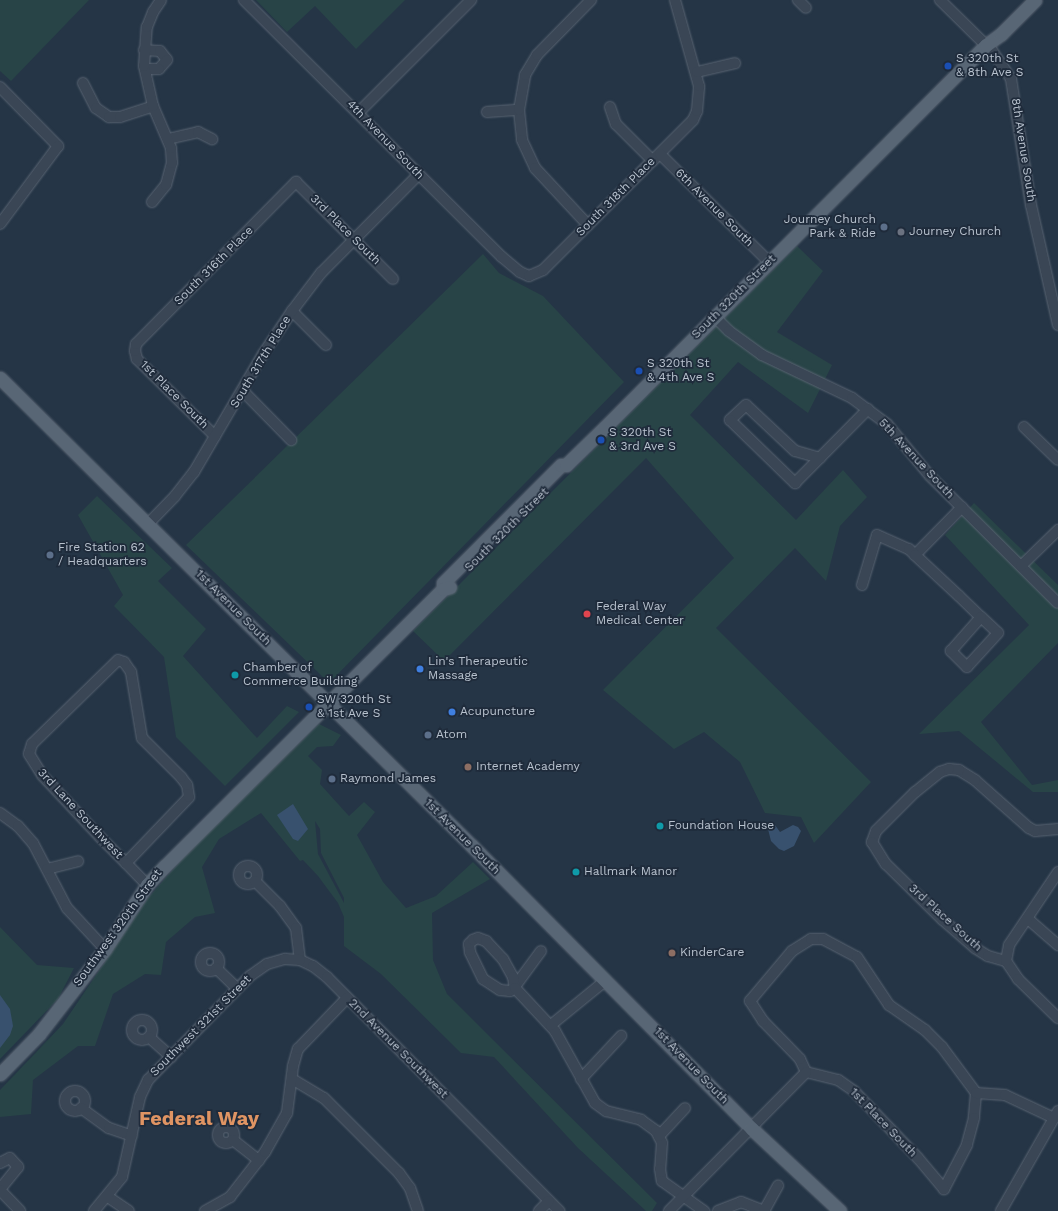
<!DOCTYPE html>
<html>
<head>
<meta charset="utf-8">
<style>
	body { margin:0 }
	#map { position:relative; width:1058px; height:1211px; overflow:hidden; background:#253546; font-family:"Work Sans",sans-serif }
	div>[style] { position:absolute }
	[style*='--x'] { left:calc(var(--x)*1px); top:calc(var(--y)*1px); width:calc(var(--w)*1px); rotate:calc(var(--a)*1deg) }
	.green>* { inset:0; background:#284447 }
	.water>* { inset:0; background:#38516e }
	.roads { filter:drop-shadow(0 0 1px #596472) drop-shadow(0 0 1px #596472) }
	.minor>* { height:10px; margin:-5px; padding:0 5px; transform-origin:5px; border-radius:5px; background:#3a4655 }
	.minor>.ring { margin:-5px; padding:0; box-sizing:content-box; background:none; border:10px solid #3a4655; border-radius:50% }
	.major>* { height:13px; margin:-6.5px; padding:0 6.5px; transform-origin:6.5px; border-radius:6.5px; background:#586675 }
	.dots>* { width:11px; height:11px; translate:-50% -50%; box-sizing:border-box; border:2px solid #1f2b3b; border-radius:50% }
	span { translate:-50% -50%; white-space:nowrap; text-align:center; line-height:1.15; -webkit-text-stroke:3.5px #1f2b3b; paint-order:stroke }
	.poi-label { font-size:12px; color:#b8c2ce }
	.left { translate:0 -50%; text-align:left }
	.right { translate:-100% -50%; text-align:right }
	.street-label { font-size:12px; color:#b8c2ce }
	.town-label { font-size:20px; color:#df9463; font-weight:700 }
</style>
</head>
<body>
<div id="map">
	<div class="green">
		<i style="clip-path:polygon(0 0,89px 0,11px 81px,0 71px)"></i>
		<i style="clip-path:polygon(256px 0,405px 0,356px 49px,315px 6px,287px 32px)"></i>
		<i style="clip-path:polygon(797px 246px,823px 271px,777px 332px,832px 365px,808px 413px,738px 362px,690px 415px,796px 520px,843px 470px,867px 497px,840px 526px,826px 581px,795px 548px,716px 628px,871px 782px,814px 843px,801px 817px,765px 813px,740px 762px,704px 732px,674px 749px,603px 690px,734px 558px,646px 458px,444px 661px,413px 631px)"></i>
		<i style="clip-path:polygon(483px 254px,499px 273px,543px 296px,624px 382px,334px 678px,325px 679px,186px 545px)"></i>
		<i style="clip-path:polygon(97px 496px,172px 568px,158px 581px,206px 629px,183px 656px,257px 738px,287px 706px,299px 712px,225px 786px,176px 737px,164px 657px,114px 606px,123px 595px,78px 515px)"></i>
		<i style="clip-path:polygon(974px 503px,1058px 585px,1058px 643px,981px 722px,1032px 785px,1058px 780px,1058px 792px,1033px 792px,959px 731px,919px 734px,1029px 625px,945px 535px)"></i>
		<i style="clip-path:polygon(evenodd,319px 724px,341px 735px,333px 746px,317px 747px,308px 756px,322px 770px,320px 784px,349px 816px,364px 802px,375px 812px,357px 835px,383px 882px,406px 908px,436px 896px,473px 862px,490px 879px,432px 913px,433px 960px,447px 994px,657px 1203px,652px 1211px,646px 1211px,578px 1148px,494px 1057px,461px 1053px,381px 974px,344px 946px,344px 917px,338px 903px,318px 876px,303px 860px,300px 861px,261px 813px,219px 839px,202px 867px,215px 913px,195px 917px,166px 942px,161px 975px,145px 974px,113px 994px,95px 1046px,78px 1046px,33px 1080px,31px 1114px,0 1117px,0 1090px,63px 1024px,148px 898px,182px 859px,319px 724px,315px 821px,320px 829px,321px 853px,344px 898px,344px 903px,318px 854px,315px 821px)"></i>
		<i style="clip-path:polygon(0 927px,37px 965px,74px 968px,58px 999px,0 1059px)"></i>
	</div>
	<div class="water">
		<i style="clip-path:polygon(293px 804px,308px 829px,298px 841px,293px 839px,277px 815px)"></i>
		<i style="clip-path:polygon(770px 825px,775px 825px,780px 832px,793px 825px,798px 827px,801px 831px,794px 846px,784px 851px,779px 849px,771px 841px,768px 829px)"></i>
		<i style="clip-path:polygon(0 995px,10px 1009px,13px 1026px,10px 1035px,0 1048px)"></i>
	</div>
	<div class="roads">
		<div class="minor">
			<i style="--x:244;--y:0;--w:364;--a:44.9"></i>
			<i style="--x:502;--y:257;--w:23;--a:40"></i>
			<i style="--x:520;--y:272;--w:10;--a:24"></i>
			<i style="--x:529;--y:276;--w:15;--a:-23"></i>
			<i style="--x:543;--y:270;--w:212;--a:-45"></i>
			<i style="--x:693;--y:120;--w:10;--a:-66"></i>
			<i style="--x:697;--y:111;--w:25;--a:-85"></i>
			<i style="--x:699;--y:86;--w:89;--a:-105.6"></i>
			<i style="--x:798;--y:0;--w:11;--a:45"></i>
			<i style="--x:940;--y:0;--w:74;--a:44.5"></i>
			<i style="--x:993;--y:52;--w:32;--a:56"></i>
			<i style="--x:1011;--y:79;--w:128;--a:81"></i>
			<i style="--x:1031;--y:205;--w:123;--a:77.3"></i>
			<i style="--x:144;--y:50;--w:16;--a:4"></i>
			<i style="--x:160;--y:51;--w:11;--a:52"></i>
			<i style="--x:167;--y:60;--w:12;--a:132"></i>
			<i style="--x:159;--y:69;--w:14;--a:180"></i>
			<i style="--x:697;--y:72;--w:39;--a:-13"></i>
			<i style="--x:83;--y:83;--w:28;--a:63"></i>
			<i style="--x:96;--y:108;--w:16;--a:35"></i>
			<i style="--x:109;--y:117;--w:11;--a:0"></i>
			<i style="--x:120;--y:117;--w:35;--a:-18"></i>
			<i style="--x:0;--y:87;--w:83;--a:45.5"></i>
			<i style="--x:58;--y:146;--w:97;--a:126.6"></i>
			<i style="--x:610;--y:107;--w:18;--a:71"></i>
			<i style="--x:616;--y:124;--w:52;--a:45"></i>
			<i style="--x:519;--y:110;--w:30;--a:84"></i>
			<i style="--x:522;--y:140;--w:31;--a:65"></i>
			<i style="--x:535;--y:168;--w:78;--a:47.1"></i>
			<i style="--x:487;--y:112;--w:32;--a:-4"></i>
			<i style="--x:519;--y:110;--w:36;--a:-80"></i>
			<i style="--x:525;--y:75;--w:23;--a:-59"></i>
			<i style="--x:537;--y:55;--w:77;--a:-45.5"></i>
			<i style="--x:358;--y:113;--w:160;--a:-45"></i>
			<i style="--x:168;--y:139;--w:31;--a:-13"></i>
			<i style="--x:198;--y:132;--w:16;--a:27"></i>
			<i style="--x:660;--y:154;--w:153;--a:44.7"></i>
			<i style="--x:152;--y:202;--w:22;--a:-51"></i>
			<i style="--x:166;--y:185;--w:23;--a:-75"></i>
			<i style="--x:172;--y:163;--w:15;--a:-94"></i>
			<i style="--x:171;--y:148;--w:46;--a:-113.2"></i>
			<i style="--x:153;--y:106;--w:41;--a:-102.7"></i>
			<i style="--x:144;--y:66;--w:39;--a:-86"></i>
			<i style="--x:147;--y:27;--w:16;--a:-68"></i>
			<i style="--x:153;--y:12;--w:14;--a:-56"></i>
			<i style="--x:292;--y:311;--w:48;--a:45"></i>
			<i style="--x:714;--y:316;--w:21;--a:45"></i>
			<i style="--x:729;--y:331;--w:41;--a:36"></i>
			<i style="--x:762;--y:355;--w:100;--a:25.5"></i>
			<i style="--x:852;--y:398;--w:44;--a:36.6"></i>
			<i style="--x:887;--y:424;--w:67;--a:50.4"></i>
			<i style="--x:930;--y:476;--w:180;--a:44.8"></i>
			<i style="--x:243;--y:391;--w:69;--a:45.6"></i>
			<i style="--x:1024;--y:427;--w:47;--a:44.1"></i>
			<i style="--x:215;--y:436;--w:110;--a:-135.4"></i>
			<i style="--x:137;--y:359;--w:8;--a:-104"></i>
			<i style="--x:135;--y:351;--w:7;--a:-82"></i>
			<i style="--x:136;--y:344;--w:228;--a:-45.4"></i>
			<i style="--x:296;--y:182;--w:137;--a:45"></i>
			<i style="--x:820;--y:458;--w:26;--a:-164"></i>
			<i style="--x:795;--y:451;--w:67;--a:-136.8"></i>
			<i style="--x:746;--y:405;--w:22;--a:137"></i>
			<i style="--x:730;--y:420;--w:91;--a:44.1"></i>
			<i style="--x:795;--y:483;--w:104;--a:-45.4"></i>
			<i style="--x:148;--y:524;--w:39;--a:-46"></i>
			<i style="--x:175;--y:496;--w:31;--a:-52"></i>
			<i style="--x:194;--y:472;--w:137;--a:-59.7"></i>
			<i style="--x:263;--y:354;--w:52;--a:-56"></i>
			<i style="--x:292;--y:311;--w:48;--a:-52.7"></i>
			<i style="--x:321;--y:273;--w:138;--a:-45.3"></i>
			<i style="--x:915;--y:555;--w:67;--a:-45.6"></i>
			<i style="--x:1021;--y:566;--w:52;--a:-44.2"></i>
			<i style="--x:862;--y:585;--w:52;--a:-73.3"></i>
			<i style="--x:877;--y:535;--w:35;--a:24"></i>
			<i style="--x:909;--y:549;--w:8;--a:45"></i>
			<i style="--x:915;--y:555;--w:60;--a:43"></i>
			<i style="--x:959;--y:596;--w:30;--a:44"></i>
			<i style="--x:981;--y:617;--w:23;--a:43"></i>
			<i style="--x:998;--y:633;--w:46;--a:132.4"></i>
			<i style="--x:967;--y:667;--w:23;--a:-135"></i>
			<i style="--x:951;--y:651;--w:45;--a:-48.6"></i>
			<i style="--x:0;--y:813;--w:22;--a:36"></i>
			<i style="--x:18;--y:826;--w:23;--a:49"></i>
			<i style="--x:33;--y:843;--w:73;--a:62.4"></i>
			<i style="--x:67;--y:908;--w:56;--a:47.2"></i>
			<i style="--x:1058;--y:829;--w:23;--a:175"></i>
			<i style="--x:1035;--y:831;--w:7;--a:-153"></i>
			<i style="--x:1029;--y:828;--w:72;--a:-138.4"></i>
			<i style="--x:975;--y:780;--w:19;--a:-148"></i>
			<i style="--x:959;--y:770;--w:10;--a:-174"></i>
			<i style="--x:949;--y:769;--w:9;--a:162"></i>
			<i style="--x:940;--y:772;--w:32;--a:141"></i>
			<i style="--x:915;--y:792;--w:55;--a:135"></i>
			<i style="--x:876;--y:831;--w:12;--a:110"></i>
			<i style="--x:872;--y:842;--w:26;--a:58"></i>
			<i style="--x:886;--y:864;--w:80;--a:44.5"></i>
			<i style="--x:943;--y:920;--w:43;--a:41.2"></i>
			<i style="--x:975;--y:948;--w:15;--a:32"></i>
			<i style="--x:988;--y:956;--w:19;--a:16"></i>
			<i style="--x:1006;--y:961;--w:22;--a:56"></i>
			<i style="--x:1018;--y:979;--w:56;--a:44.3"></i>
			<i style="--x:126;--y:863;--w:91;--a:-46.3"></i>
			<i style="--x:189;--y:797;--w:12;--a:-99"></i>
			<i style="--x:187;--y:785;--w:10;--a:-127"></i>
			<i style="--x:181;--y:777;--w:55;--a:-135"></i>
			<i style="--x:142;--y:738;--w:67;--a:-99.5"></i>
			<i style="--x:131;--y:672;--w:12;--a:-125"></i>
			<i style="--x:124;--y:662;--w:6;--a:-162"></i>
			<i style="--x:118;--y:660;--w:120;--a:135.7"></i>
			<i style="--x:32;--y:744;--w:10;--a:107"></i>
			<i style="--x:29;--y:754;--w:25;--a:58"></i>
			<i style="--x:42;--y:775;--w:85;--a:46.9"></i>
			<i style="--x:100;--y:837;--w:37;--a:45"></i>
			<i style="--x:126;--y:863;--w:30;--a:46"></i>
			<i class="ring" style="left:239px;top:866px;width:8px;height:8px"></i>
			<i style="--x:47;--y:869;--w:32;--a:-14"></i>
			<i style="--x:255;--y:881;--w:35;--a:45"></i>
			<i style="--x:280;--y:906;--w:27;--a:54"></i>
			<i style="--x:296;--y:928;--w:32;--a:83"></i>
			<i style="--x:300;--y:960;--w:14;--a:25"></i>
			<i style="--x:313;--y:966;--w:18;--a:38"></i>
			<i style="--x:327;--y:977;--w:330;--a:45.2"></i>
			<i style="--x:1028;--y:919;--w:40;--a:41"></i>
			<i class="ring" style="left:201px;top:953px;width:8px;height:8px"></i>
			<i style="--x:1006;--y:961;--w:16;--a:-79"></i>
			<i style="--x:1009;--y:945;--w:88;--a:-56.1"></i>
			<i style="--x:216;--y:968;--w:29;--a:44"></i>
			<i style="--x:516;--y:985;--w:42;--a:-53.7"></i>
			<i style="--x:515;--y:988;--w:6;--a:149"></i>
			<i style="--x:510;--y:991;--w:10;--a:-174"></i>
			<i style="--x:500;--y:990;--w:20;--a:-147"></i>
			<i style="--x:483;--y:979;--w:30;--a:-116"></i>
			<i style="--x:470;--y:952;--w:8;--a:-97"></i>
			<i style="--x:469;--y:944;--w:6;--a:-45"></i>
			<i style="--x:473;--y:940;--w:5;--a:-22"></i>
			<i style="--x:478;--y:938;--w:9;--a:21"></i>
			<i style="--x:486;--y:941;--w:25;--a:47"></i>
			<i style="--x:503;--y:959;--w:21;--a:61"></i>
			<i style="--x:513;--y:977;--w:11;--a:80"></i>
			<i style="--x:515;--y:988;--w:59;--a:47.1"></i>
			<i style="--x:555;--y:1031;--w:82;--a:60.9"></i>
			<i style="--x:595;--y:1103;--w:14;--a:36"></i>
			<i style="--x:606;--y:1111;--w:36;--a:14"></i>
			<i style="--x:641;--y:1120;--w:19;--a:36"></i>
			<i style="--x:656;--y:1131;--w:13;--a:63"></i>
			<i style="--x:662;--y:1143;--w:26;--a:94"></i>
			<i style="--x:660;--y:1169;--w:12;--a:81"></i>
			<i style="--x:662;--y:1181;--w:52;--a:35.5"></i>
			<i class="ring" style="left:132px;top:1020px;width:10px;height:10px"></i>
			<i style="--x:551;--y:1025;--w:71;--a:-39.3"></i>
			<i style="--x:149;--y:1037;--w:30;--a:42"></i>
			<i style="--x:292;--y:1079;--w:37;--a:31"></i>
			<i style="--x:324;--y:1098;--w:106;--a:45"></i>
			<i style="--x:399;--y:1173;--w:19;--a:54"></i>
			<i style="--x:410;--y:1188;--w:24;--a:71"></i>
			<i style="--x:581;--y:1079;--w:59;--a:-47.1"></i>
			<i class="ring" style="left:65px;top:1091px;width:10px;height:10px"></i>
			<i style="--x:976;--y:1093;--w:25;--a:95"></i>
			<i style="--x:974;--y:1118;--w:28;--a:105"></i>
			<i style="--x:967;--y:1145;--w:50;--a:117.6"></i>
			<i style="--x:944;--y:1189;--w:40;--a:-130"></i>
			<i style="--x:918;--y:1158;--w:93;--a:-133.7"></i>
			<i style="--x:854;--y:1091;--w:19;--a:-145"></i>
			<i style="--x:838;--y:1080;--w:33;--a:-166"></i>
			<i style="--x:806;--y:1072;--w:14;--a:-115"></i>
			<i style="--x:800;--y:1059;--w:53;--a:-134.2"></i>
			<i style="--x:763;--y:1021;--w:24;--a:-123"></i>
			<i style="--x:750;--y:1001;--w:65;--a:-50"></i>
			<i style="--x:792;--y:951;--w:22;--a:-32"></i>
			<i style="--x:811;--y:939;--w:12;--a:0"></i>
			<i style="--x:823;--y:939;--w:38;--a:28"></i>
			<i style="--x:857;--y:957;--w:58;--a:56.3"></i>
			<i style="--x:889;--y:1005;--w:44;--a:34.8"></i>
			<i style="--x:925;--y:1030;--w:24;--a:45"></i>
			<i style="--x:942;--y:1047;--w:57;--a:53.5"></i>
			<i style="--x:976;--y:1093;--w:29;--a:4"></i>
			<i style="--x:1005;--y:1095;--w:54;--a:25.1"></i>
			<i style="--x:81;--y:1108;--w:34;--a:36"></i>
			<i style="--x:109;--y:1128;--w:24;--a:19"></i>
			<i class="ring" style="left:218px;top:1127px;width:6px;height:6px"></i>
			<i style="--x:659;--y:1136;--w:38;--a:-47"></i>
			<i style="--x:233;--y:1140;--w:33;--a:38"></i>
			<i style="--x:0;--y:1163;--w:11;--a:-27"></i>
			<i style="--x:10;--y:1158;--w:12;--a:48"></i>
			<i style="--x:18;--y:1167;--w:28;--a:129"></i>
			<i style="--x:0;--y:1190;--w:29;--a:46"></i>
			<i style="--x:108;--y:1197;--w:25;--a:34"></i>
			<i style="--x:94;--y:1211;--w:44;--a:-50.5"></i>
			<i style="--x:122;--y:1177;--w:82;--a:-77.3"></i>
			<i style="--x:140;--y:1097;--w:19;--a:-65"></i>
			<i style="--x:148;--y:1080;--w:146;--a:-45.6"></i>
			<i style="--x:250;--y:976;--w:21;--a:-35"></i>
			<i style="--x:267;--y:964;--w:19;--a:-16"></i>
			<i style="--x:285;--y:959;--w:15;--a:4"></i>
			<i style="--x:205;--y:1211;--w:29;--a:-29"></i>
			<i style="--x:230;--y:1197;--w:57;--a:-52.1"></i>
			<i style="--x:265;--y:1152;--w:45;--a:-60.6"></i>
			<i style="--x:287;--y:1113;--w:47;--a:-82.7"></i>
			<i style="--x:293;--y:1066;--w:18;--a:-74"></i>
			<i style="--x:298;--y:1049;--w:71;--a:-46.1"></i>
			<i style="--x:539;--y:1211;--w:14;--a:-45"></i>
			<i style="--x:669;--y:1211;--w:195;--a:-45.4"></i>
			<i style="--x:718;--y:1211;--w:25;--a:-21"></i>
			<i style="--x:741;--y:1202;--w:26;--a:21"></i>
			<i style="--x:764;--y:1211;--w:29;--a:-61"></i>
			<i style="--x:1001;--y:1211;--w:115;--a:-60.3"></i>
		</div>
		<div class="major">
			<i style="--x:0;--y:378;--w:665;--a:44.76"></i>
			<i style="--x:472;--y:846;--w:398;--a:45.3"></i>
			<i style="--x:752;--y:1129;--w:120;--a:43"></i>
			<i style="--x:443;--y:589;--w:6;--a:-90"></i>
			<i style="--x:443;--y:583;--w:167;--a:-45"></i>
			<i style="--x:561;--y:465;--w:5;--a:0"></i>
			<i style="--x:566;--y:465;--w:54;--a:-44.3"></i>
			<i style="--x:605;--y:427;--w:540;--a:-45.08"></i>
			<i style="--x:986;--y:45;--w:19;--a:-36"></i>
			<i style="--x:1001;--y:34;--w:48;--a:-45"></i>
			<i style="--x:0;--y:1074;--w:56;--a:-45.7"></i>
			<i style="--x:39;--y:1034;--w:108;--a:-52.2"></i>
			<i style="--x:105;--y:949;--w:77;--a:-56.7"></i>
			<i style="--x:147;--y:885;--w:26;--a:-47"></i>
			<i style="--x:165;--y:866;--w:392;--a:-44.9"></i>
			<i style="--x:443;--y:589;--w:7;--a:-16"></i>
		</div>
	</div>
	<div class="dots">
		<i style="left:948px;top:66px;background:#1a4fb4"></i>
		<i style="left:884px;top:227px;background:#5c6f8a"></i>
		<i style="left:901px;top:232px;background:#6b7280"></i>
		<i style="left:639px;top:371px;background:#1a4fb4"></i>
		<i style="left:601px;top:440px;background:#1a4fb4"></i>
		<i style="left:50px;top:555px;background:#5c6f8a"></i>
		<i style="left:587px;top:614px;background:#e0444e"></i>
		<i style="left:420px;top:669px;background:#3f7fe0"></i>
		<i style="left:235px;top:675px;background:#0f9aa8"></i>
		<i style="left:309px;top:707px;background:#1a4fb4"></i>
		<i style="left:452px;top:712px;background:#3f7fe0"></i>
		<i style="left:428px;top:735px;background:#5c6f8a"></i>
		<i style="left:468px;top:767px;background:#8d6e63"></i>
		<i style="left:332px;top:779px;background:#5c6f8a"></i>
		<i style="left:660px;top:826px;background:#0f9aa8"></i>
		<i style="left:576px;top:872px;background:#0f9aa8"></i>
		<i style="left:672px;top:953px;background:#8d6e63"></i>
	</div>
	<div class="poi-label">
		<span class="left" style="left:956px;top:66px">S 320th St<br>&amp; 8th Ave S</span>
		<span class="right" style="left:876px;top:227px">Journey Church<br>Park &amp; Ride</span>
		<span class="left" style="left:909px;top:232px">Journey Church</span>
		<span class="left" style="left:647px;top:371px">S 320th St<br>&amp; 4th Ave S</span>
		<span class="left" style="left:609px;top:440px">S 320th St<br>&amp; 3rd Ave S</span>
		<span class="left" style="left:58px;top:555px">Fire Station 62<br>/ Headquarters</span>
		<span class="left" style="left:596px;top:614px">Federal Way<br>Medical Center</span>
		<span class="left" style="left:428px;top:669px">Lin's Therapeutic<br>Massage</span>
		<span class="left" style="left:243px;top:675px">Chamber of<br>Commerce Building</span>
		<span class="left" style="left:317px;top:707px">SW 320th St<br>&amp; 1st Ave S</span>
		<span class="left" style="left:460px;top:712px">Acupuncture</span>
		<span class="left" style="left:436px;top:735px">Atom</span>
		<span class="left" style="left:476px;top:767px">Internet Academy</span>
		<span class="left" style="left:340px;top:779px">Raymond James</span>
		<span class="left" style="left:668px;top:826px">Foundation House</span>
		<span class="left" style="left:584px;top:872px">Hallmark Manor</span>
		<span class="left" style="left:680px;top:953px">KinderCare</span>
	</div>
	<div class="street-label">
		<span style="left:385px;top:140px;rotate:46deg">4th Avenue South</span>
		<span style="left:1023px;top:150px;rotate:81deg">8th Avenue South</span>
		<span style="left:616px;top:197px;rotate:-45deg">South 318th Place</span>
		<span style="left:714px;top:208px;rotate:45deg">6th Avenue South</span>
		<span style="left:345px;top:230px;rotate:45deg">3rd Place South</span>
		<span style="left:214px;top:266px;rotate:-45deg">South 316th Place</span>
		<span style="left:734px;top:297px;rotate:-45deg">South 320th Street</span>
		<span style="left:261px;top:362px;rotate:-59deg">South 317th Place</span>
		<span style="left:174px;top:395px;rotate:45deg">1st Place South</span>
		<span style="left:916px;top:459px;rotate:47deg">5th Avenue South</span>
		<span style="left:507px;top:530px;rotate:-45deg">South 320th Street</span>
		<span style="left:233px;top:608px;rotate:45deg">1st Avenue South</span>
		<span style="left:80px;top:814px;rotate:47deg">3rd Lane Southwest</span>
		<span style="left:462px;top:837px;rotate:45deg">1st Avenue South</span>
		<span style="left:945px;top:918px;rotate:42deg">3rd Place South</span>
		<span style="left:118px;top:928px;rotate:-54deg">Southwest 320th Street</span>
		<span style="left:201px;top:1026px;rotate:-45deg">Southwest 321st Street</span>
		<span style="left:398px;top:1049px;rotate:45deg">2nd Avenue Southwest</span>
		<span style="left:691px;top:1066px;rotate:46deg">1st Avenue South</span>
		<span style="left:883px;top:1123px;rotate:46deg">1st Place South</span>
	</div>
	<div class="town-label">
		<span style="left:199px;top:1118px">Federal Way</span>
	</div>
</div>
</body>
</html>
